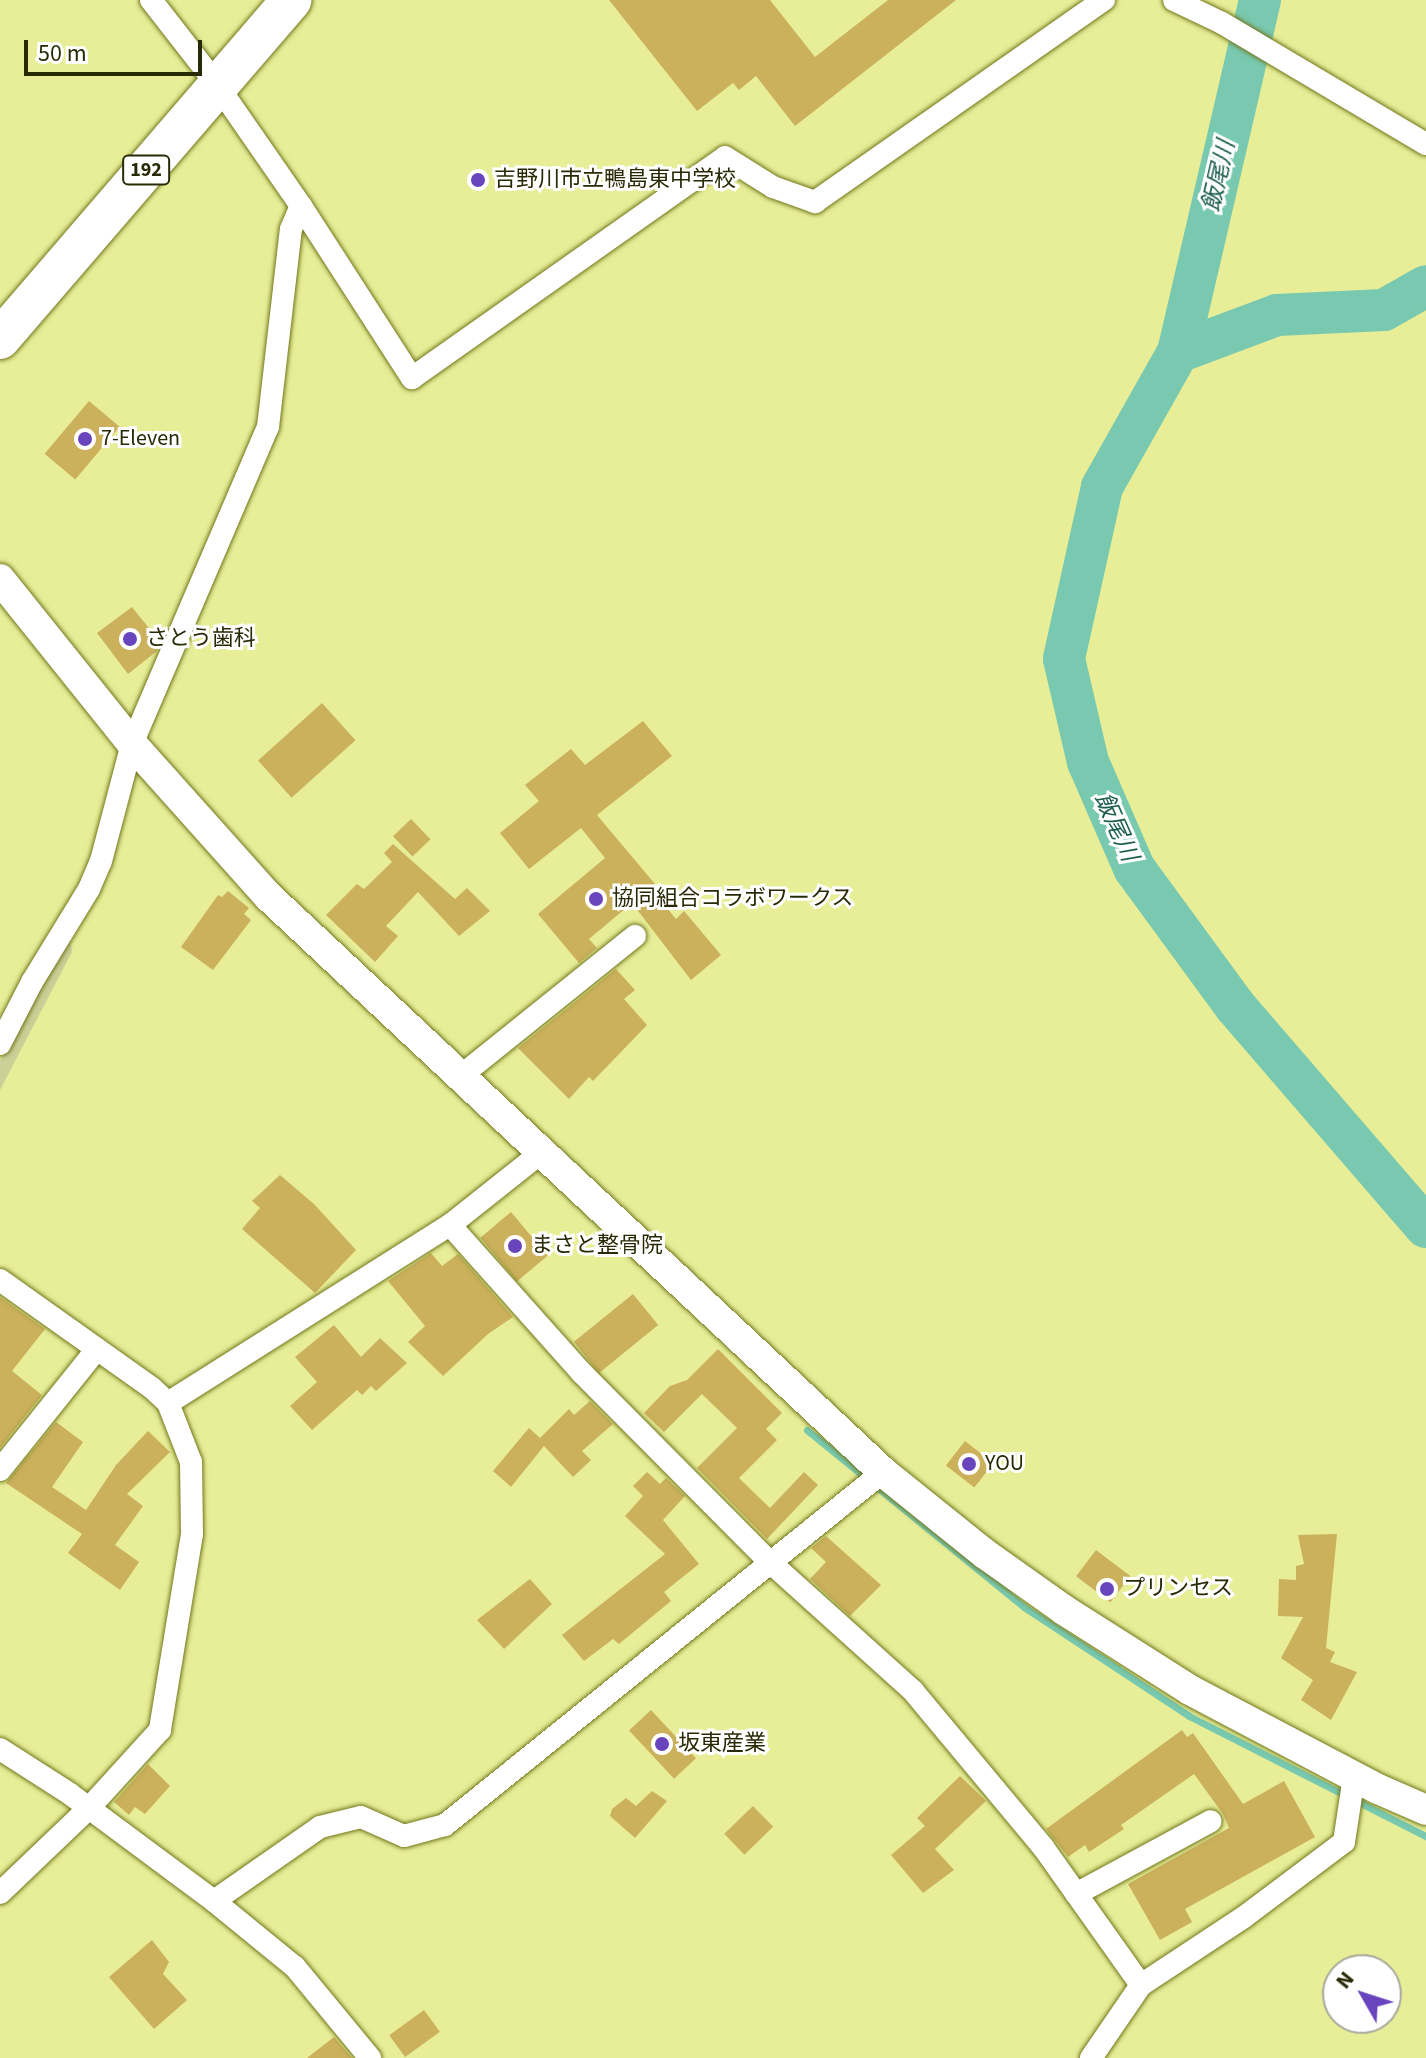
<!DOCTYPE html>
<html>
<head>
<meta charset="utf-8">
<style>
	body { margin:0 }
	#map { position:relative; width:1426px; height:2058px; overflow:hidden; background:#e7ee97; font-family:"Source Sans 3","Noto Sans JP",sans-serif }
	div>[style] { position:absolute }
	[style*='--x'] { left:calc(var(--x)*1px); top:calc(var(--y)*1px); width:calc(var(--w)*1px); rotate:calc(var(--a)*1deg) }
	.green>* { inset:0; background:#cbd098 }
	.stream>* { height:7px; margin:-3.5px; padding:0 3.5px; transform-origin:3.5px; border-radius:3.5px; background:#78c9b0 }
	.river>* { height:42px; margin:-21px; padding:0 21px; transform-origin:21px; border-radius:21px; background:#78c9b0 }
	.building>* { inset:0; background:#ccb15c; transform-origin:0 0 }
	.roads { filter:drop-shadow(0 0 2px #73771d) drop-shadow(0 0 2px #73771d) }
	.street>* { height:22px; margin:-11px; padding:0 11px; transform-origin:11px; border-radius:11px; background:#fff }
	.secondary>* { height:30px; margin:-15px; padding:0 15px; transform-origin:15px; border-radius:15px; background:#fff }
	.highway>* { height:40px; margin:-20px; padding:0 20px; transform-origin:20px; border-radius:20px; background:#fff }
	.dots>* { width:22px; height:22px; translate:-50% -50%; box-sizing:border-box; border:4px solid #fff; border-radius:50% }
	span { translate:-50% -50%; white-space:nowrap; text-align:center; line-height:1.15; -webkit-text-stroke:6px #fff; paint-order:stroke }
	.shield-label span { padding:2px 6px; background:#fff; border:2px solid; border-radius:6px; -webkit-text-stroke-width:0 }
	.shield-label { font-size:20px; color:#282a05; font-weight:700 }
	.poi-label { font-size:22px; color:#282a05 }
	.left { translate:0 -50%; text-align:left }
	.water-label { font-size:24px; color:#1e5f4d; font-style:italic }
	.north { position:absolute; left:1322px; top:1954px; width:80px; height:80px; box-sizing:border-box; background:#fff; border:2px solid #a9aa9b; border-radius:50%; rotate:309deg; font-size:22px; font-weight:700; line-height:32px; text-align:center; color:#282a05 }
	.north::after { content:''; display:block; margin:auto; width:28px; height:36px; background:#6845bd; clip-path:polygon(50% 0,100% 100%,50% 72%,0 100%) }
	.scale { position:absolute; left:24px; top:40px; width:178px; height:36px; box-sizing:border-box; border:4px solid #282a05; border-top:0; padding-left:10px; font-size:24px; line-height:28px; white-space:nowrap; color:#282a05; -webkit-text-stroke:6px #fff; paint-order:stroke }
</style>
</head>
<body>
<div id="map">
	<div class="green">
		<i style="clip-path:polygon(70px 937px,72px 952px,0 1090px,0 1061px)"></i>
	</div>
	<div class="stream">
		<i style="--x:807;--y:1430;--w:280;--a:39.2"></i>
		<i style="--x:1024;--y:1607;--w:198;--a:33.4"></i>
		<i style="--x:1189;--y:1716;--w:266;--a:26.9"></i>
	</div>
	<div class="river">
		<i style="--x:1260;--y:0;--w:361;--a:103.1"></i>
		<i style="--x:1178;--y:352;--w:155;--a:119.4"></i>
		<i style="--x:1102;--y:487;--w:176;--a:102.5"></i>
		<i style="--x:1064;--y:659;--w:106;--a:76.9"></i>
		<i style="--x:1088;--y:762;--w:116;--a:66.5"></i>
		<i style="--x:1134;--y:868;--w:171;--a:53.8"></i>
		<i style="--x:1235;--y:1006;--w:292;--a:49.2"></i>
		<i style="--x:1178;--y:352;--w:106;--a:-20.5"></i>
		<i style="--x:1277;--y:315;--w:107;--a:-2.7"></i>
		<i style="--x:1384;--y:310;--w:48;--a:-29.7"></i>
	</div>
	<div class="building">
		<i style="clip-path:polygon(609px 0,770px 0,815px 57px,888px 0,956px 0,795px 126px,756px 76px,739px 90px,733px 83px,697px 111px)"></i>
		<i style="left:89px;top:401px;width:40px;height:69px;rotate:40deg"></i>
		<i style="clip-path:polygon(132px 607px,160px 642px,157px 651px,128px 674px,97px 633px)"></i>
		<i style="left:322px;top:703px;width:50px;height:86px;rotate:48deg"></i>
		<i style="clip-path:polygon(643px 721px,672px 756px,597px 815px,655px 884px,651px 888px,676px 919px,684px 911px,721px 955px,691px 980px,632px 903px,589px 939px,597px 948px,579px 963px,538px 914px,605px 858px,581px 828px,529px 869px,500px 833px,539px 801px,525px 785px,571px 749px,585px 765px)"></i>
		<i style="left:411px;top:819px;width:28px;height:25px;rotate:46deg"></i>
		<i style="clip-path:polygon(393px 844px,455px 899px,467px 888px,490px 911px,459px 936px,418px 892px,386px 926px,398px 936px,375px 962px,326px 915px,357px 884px,364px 889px,392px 862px,384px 853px)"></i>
		<i style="clip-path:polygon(228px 891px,249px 908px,244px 914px,251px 920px,213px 970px,181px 947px,218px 895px,222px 897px)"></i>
		<i style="clip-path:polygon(616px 969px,635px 990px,624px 999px,647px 1025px,593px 1081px,589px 1077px,569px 1099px,518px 1048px)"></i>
		<i style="clip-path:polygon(280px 1175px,314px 1204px,356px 1250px,315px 1293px,242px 1229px,260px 1208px,252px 1201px)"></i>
		<i style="left:511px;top:1212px;width:57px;height:40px;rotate:50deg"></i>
		<i style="clip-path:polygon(431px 1253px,442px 1266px,458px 1254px,513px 1317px,488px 1334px,443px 1376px,408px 1342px,425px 1326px,388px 1281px)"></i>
		<i style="left:633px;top:1294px;width:40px;height:76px;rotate:51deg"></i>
		<i style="clip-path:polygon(0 1297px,45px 1329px,12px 1371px,42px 1395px,0 1448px)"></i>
		<i style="clip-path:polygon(334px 1325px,361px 1357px,380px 1338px,407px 1363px,376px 1391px,371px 1386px,362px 1395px,357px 1390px,312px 1430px,290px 1406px,317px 1382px,295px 1357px)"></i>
		<i style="clip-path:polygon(718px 1349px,782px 1413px,766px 1429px,777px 1440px,739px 1478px,770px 1508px,804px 1472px,818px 1485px,767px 1539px,697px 1468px,737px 1428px,702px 1394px,664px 1432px,644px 1413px,670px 1386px,687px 1380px)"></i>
		<i style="clip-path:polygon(590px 1401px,613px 1424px,582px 1451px,591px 1460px,573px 1477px,544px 1446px,511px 1487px,493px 1471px,529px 1428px,540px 1438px,569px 1409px,574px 1415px)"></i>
		<i style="clip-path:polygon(56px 1422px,83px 1442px,52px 1487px,86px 1510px,116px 1465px,148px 1431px,170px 1452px,127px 1494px,143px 1506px,115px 1545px,139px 1562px,120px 1590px,68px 1553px,82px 1534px,6px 1483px)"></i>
		<i style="left:965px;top:1441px;width:36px;height:31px;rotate:38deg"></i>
		<i style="clip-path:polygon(647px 1472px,660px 1484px,666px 1478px,685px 1496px,663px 1520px,699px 1564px,664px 1592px,671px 1601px,619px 1644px,613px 1639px,584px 1661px,562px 1635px,665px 1554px,625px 1516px,643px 1496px,633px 1486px)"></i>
		<i style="clip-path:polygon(1337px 1534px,1326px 1648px,1335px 1652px,1330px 1662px,1357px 1672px,1331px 1720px,1301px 1700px,1313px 1680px,1281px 1658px,1303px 1617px,1278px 1616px,1279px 1579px,1296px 1580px,1296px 1566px,1304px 1564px,1298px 1535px)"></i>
		<i style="clip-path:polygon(826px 1536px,881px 1585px,850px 1616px,810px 1579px,826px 1562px,811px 1548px)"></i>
		<i style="left:1096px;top:1550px;width:43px;height:33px;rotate:37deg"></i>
		<i style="clip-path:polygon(530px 1579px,552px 1604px,504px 1649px,477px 1620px)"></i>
		<i style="left:651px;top:1710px;width:66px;height:30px;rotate:47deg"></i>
		<i style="clip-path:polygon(1182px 1730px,1187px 1737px,1193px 1733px,1243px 1804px,1284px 1781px,1315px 1837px,1185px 1909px,1192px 1922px,1160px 1940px,1128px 1884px,1229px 1828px,1223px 1814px,1194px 1774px,1121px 1825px,1124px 1829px,1089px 1852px,1085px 1845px,1068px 1857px,1046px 1829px)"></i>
		<i style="clip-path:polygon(148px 1764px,170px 1786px,145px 1814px,135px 1807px,129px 1815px,114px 1802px)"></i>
		<i style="clip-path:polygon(960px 1776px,986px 1801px,935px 1849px,954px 1870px,923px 1893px,891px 1855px,925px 1826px,917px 1818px)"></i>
		<i style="clip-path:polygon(652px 1791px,667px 1801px,635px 1838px,610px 1816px,612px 1809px,626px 1798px,636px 1806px)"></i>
		<i style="left:753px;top:1806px;width:29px;height:40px;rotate:46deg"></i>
		<i style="clip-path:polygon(152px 1940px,169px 1962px,163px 1974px,187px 2000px,154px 2029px,109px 1977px)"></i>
		<i style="left:424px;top:2010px;width:27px;height:43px;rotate:54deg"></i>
		<i style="clip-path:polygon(334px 2037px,352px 2058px,307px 2058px)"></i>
	</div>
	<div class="roads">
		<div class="street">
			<i style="--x:1174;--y:0;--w:53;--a:25.6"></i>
			<i style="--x:1222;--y:23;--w:237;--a:30.7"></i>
			<i style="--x:301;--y:206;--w:205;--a:57.2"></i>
			<i style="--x:412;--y:378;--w:383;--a:-35.2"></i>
			<i style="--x:725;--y:157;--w:57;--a:32"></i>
			<i style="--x:773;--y:187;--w:45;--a:19.7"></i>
			<i style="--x:815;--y:202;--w:353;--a:-35"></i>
			<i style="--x:0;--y:1044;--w:70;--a:-62.7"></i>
			<i style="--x:32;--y:982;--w:109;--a:-58.5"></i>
			<i style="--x:89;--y:889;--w:30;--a:-67"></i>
			<i style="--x:101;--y:861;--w:121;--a:-75.2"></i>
			<i style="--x:132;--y:744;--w:345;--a:-66.8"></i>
			<i style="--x:268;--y:427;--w:199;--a:-83.4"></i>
			<i style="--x:291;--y:229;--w:25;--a:-67"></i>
			<i style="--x:301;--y:206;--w:146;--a:-124.7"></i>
			<i style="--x:218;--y:86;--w:109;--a:-127.9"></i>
			<i style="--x:462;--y:1075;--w:222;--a:-38.8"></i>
			<i style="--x:450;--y:1225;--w:198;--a:48.3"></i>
			<i style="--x:582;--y:1373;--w:268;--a:45.2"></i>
			<i style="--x:771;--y:1563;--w:191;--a:42"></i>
			<i style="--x:913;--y:1691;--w:203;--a:50.2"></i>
			<i style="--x:1043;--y:1847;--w:169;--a:54.6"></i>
			<i style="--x:0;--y:1280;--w:186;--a:35.4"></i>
			<i style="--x:152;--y:1388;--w:22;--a:43"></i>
			<i style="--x:168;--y:1403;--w:63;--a:68.7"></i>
			<i style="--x:191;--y:1462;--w:72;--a:89.2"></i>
			<i style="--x:192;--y:1534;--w:199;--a:99.3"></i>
			<i style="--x:160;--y:1730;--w:105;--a:132.3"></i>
			<i style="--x:89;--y:1808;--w:123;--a:136.3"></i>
			<i style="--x:168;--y:1403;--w:333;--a:-32.3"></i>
			<i style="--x:450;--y:1225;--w:117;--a:-38.4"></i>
			<i style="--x:0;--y:1470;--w:155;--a:-51.3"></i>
			<i style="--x:0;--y:1749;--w:83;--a:32.7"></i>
			<i style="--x:70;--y:1794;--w:179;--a:36.6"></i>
			<i style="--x:214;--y:1901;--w:104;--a:39.2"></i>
			<i style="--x:295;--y:1967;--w:118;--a:50.5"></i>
			<i style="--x:1076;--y:1894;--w:153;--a:-28.4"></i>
			<i style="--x:214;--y:1901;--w:129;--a:-34.9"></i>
			<i style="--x:320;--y:1827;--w:42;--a:-13.7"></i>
			<i style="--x:361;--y:1817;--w:47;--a:23.8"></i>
			<i style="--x:404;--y:1836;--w:42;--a:-15"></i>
			<i style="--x:445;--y:1825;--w:563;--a:-38.87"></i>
			<i style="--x:1091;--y:2058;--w:88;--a:-55.6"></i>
			<i style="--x:1141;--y:1985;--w:123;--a:-33.4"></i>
			<i style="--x:1244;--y:1917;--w:125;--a:-36.9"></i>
			<i style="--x:1344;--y:1842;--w:66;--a:-81.3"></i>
		</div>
		<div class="secondary">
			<i style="--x:0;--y:579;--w:211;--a:51.3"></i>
			<i style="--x:132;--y:744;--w:205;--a:48.2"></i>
			<i style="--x:269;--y:897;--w:841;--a:43.12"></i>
			<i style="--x:883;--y:1472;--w:131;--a:38.8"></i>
			<i style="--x:985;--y:1554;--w:97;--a:35.3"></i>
			<i style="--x:1064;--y:1610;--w:149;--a:32.4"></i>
			<i style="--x:1190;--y:1690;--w:212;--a:27.8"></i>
			<i style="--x:1378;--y:1789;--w:52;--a:23.6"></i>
		</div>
		<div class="highway">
			<i style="--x:0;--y:339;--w:447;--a:-49.3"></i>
		</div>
	</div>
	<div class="dots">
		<i style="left:478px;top:180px;background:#6845bd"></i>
		<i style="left:85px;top:439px;background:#6845bd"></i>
		<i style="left:130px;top:639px;background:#6845bd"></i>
		<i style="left:596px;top:899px;background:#6845bd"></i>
		<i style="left:515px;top:1246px;background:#6845bd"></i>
		<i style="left:969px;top:1464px;background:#6845bd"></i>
		<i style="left:1107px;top:1589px;background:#6845bd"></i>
		<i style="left:662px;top:1744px;background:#6845bd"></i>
	</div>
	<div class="shield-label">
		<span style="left:146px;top:170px">192</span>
	</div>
	<div class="poi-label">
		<span class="left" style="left:494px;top:180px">吉野川市立鴨島東中学校</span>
		<span class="left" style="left:101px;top:439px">7-Eleven</span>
		<span class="left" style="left:146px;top:639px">さとう歯科</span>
		<span class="left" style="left:612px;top:899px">協同組合コラボワークス</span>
		<span class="left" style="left:531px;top:1246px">まさと整骨院</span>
		<span class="left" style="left:985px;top:1464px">YOU</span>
		<span class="left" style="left:1123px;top:1589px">プリンセス</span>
		<span class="left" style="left:678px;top:1744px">坂東産業</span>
	</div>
	<div class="water-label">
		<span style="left:1219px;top:176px;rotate:-77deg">飯尾川</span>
		<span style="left:1116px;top:827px;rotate:66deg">飯尾川</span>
	</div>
	<div class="north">N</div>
	<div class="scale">50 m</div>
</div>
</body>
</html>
